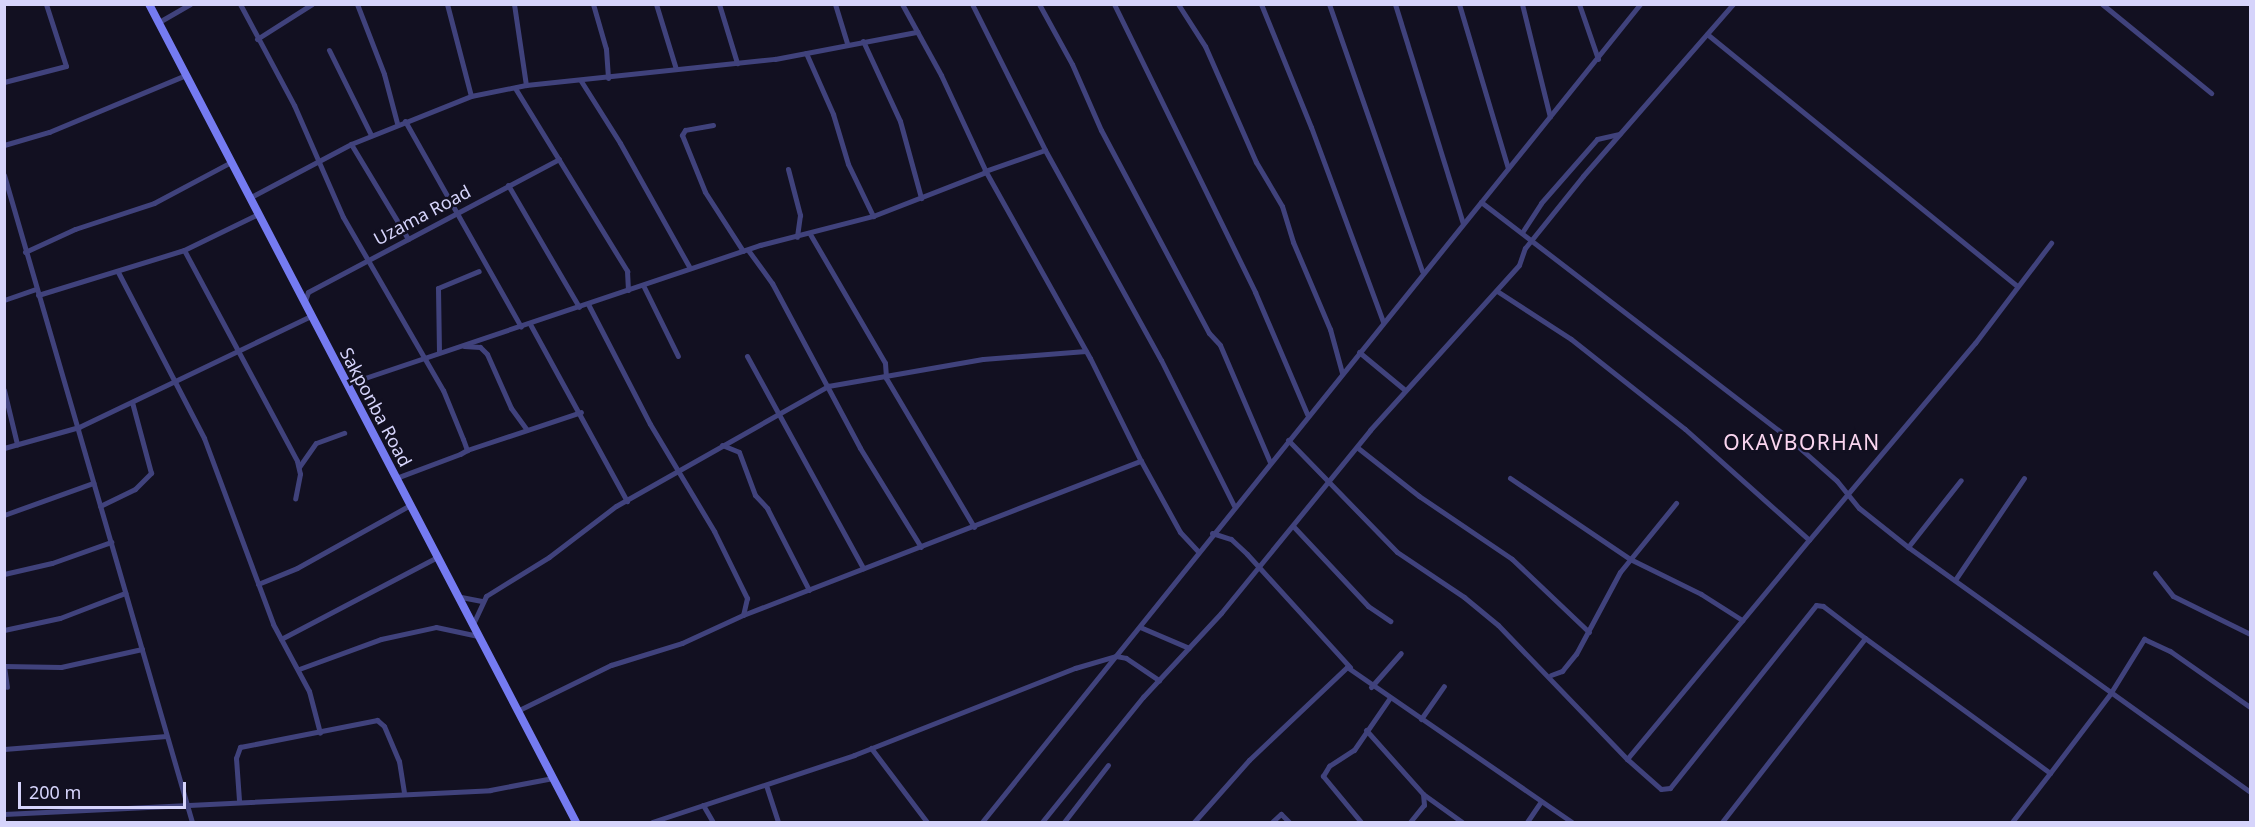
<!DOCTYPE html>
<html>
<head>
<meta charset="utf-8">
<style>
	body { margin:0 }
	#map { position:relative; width:2255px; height:827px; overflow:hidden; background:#121021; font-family:"Noto Sans",sans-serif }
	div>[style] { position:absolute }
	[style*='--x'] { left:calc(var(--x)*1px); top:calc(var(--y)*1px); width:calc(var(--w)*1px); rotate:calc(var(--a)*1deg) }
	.minor>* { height:5px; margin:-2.5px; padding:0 2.5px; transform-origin:2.5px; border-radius:2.5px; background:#40427c }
	.secondary>* { height:8px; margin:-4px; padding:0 4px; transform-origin:4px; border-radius:4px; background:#757bf1 }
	span { translate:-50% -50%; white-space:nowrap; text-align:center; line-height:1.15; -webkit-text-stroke:5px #121021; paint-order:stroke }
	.street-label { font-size:18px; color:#d6d4fb }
	.quarter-label { font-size:21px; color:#fbd6f0; letter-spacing:1.5px }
	.frame { position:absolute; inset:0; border:6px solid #d6d4fb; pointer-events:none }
	.scale { position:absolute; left:18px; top:782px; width:168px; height:27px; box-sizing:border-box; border:3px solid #d6d4fb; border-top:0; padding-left:8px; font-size:18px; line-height:21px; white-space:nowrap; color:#d6d4fb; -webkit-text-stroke:4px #121021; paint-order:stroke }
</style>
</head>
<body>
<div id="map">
	<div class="minor">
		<i style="--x:240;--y:4;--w:115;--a:61.9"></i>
		<i style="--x:294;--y:105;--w:122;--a:66.4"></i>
		<i style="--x:343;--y:217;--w:200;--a:60"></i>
		<i style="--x:443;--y:390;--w:53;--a:67.8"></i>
		<i style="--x:463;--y:439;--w:12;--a:70"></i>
		<i style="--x:467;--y:450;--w:8;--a:150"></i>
		<i style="--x:460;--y:454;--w:68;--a:159.4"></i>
		<i style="--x:357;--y:4;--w:75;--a:68.9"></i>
		<i style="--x:384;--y:74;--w:51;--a:75.1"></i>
		<i style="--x:447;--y:4;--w:95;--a:75.4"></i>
		<i style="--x:514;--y:4;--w:82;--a:81.6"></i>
		<i style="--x:593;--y:4;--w:47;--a:73.9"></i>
		<i style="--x:606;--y:49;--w:29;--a:86"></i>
		<i style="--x:656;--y:4;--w:68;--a:72.9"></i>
		<i style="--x:719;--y:4;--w:62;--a:73"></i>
		<i style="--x:835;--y:4;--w:41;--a:72.9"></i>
		<i style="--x:902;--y:4;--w:81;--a:61.2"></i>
		<i style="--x:941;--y:75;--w:107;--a:65.1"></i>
		<i style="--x:986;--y:172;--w:213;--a:60.8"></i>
		<i style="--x:1090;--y:358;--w:115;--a:63.7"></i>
		<i style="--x:1141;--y:461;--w:81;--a:61.2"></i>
		<i style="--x:1180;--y:532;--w:26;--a:47"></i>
		<i style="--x:972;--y:4;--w:163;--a:63.4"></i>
		<i style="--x:1045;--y:150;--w:64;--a:160.7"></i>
		<i style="--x:1039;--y:4;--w:68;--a:61.2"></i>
		<i style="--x:1072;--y:64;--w:72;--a:66.3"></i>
		<i style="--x:1101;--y:130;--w:230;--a:62"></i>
		<i style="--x:1209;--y:333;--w:16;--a:47"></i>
		<i style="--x:1220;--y:345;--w:127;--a:66.9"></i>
		<i style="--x:1114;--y:4;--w:321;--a:63.9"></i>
		<i style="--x:1255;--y:292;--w:133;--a:66.9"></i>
		<i style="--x:1178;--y:4;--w:50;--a:57.3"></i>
		<i style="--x:1205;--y:46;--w:127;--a:66.3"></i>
		<i style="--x:1256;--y:162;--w:51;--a:59.4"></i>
		<i style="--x:1282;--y:206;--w:38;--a:73"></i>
		<i style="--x:1293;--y:242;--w:95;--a:67"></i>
		<i style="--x:1330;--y:329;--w:46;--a:74.7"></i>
		<i style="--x:1261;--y:4;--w:133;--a:67.9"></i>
		<i style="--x:1311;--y:127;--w:208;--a:69.7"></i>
		<i style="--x:1329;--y:4;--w:283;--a:70.8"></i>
		<i style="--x:1395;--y:4;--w:229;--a:72.8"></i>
		<i style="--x:1459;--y:4;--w:171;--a:73.4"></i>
		<i style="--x:1522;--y:4;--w:116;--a:76.1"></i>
		<i style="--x:1579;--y:4;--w:58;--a:70.9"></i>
		<i style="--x:2102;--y:4;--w:141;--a:39.2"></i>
		<i style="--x:159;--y:22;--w:36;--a:-30"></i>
		<i style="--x:1707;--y:34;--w:398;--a:39.1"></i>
		<i style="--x:257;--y:39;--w:65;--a:-32.5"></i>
		<i style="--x:863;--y:41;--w:88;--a:65.2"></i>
		<i style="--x:900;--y:121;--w:80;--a:74.7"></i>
		<i style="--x:329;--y:50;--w:95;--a:63.7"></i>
		<i style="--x:806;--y:53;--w:67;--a:66.1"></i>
		<i style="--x:833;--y:114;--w:52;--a:73.3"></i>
		<i style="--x:848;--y:164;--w:58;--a:64.3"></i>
		<i style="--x:581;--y:81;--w:73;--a:57.8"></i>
		<i style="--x:620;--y:143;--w:143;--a:60.8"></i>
		<i style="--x:4;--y:82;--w:64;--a:-14.5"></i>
		<i style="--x:66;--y:66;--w:65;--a:-107.9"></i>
		<i style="--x:515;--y:88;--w:215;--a:58.5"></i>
		<i style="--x:627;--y:271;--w:19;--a:87"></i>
		<i style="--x:405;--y:121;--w:236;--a:60.6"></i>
		<i style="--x:713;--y:125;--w:28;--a:170"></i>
		<i style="--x:685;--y:130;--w:6;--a:121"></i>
		<i style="--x:682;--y:135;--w:61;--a:68"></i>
		<i style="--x:705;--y:192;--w:70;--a:57.2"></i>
		<i style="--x:351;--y:144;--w:111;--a:59"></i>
		<i style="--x:4;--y:145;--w:47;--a:-16.1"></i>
		<i style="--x:49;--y:132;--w:148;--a:-22.6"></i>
		<i style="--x:1045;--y:150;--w:240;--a:61.1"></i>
		<i style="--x:1161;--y:360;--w:163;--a:63.4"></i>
		<i style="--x:788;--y:169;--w:48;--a:75.4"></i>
		<i style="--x:800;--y:215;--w:22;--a:98"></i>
		<i style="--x:4;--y:175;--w:674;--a:73.8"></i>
		<i style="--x:508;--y:185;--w:141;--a:59.8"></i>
		<i style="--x:249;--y:198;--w:115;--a:-27.9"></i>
		<i style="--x:351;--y:144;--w:129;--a:-21.8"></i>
		<i style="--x:471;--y:96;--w:56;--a:-11.3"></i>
		<i style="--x:526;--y:85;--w:250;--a:-6"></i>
		<i style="--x:775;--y:59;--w:145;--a:-10.8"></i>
		<i style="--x:1481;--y:202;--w:254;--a:-51.2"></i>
		<i style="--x:1523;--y:231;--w:33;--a:-57"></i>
		<i style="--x:1541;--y:203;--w:85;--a:-48.8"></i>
		<i style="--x:1597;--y:139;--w:23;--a:-13"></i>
		<i style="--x:810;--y:234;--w:149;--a:59.8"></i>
		<i style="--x:885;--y:363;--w:15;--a:86"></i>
		<i style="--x:886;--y:378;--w:173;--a:59.4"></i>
		<i style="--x:184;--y:250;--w:239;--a:61.8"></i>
		<i style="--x:297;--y:461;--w:13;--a:77"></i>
		<i style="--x:300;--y:474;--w:25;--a:101"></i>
		<i style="--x:748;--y:250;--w:41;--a:54"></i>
		<i style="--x:772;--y:283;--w:187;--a:61.9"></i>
		<i style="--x:860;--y:448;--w:116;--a:58.4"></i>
		<i style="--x:25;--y:252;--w:55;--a:-24.7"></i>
		<i style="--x:75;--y:229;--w:83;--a:-18.2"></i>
		<i style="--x:154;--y:203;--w:87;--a:-28"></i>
		<i style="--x:118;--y:272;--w:187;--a:62.6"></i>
		<i style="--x:204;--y:438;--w:198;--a:69.6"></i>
		<i style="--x:273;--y:624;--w:76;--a:61.8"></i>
		<i style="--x:309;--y:691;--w:43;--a:75.3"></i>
		<i style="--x:643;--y:285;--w:79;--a:63.8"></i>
		<i style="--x:1497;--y:291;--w:88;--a:33"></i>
		<i style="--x:1571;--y:339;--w:145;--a:38.3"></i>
		<i style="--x:1685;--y:429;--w:166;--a:41.8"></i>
		<i style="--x:1809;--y:540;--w:258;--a:-49.9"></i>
		<i style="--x:1975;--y:343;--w:126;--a:-52.8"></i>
		<i style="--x:38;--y:295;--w:153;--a:-17.1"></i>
		<i style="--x:184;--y:250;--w:82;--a:-25.9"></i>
		<i style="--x:4;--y:300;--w:34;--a:-19"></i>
		<i style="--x:305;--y:301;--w:9;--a:-72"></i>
		<i style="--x:308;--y:292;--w:284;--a:-27.9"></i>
		<i style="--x:588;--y:304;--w:135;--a:62.7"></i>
		<i style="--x:650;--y:424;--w:125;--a:59.1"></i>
		<i style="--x:714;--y:531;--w:75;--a:63.8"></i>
		<i style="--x:747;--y:598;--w:17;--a:103"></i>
		<i style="--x:530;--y:324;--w:202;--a:61.3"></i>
		<i style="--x:464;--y:346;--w:16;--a:4"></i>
		<i style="--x:480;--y:347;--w:10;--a:45"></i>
		<i style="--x:487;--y:354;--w:59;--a:66"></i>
		<i style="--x:511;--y:408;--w:27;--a:54"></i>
		<i style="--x:439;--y:352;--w:64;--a:-90.9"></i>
		<i style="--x:438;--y:288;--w:44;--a:-22.5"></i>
		<i style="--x:1359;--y:352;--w:60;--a:39.6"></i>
		<i style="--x:747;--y:356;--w:242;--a:61.3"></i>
		<i style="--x:347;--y:384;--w:436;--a:-18.6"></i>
		<i style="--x:760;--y:245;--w:117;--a:-14.4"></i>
		<i style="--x:873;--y:216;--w:121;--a:-21.3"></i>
		<i style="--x:4;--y:390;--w:56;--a:76.5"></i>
		<i style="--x:1288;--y:440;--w:156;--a:45.8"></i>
		<i style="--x:1397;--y:552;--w:81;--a:33.9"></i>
		<i style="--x:1464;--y:597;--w:44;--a:39.5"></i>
		<i style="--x:1498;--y:625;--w:186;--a:46.1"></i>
		<i style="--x:1627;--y:759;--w:285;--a:-50.3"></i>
		<i style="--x:722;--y:445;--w:18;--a:22"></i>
		<i style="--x:739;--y:452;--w:46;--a:69.6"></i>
		<i style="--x:755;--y:495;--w:18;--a:47"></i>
		<i style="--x:767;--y:508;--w:92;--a:62.9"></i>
		<i style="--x:4;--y:448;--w:78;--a:-15.6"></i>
		<i style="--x:79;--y:427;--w:257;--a:-25.6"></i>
		<i style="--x:1358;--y:448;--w:78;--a:38.2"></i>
		<i style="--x:1419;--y:496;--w:112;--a:34.1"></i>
		<i style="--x:1512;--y:559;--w:106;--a:43.5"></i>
		<i style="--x:467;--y:450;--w:120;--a:-18.4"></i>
		<i style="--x:299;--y:467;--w:29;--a:-55"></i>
		<i style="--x:316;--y:443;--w:30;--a:-20"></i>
		<i style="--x:1510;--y:478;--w:145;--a:34"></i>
		<i style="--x:1630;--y:559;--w:79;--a:26.2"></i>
		<i style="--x:1701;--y:594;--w:49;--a:32.4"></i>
		<i style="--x:100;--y:506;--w:39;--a:-26"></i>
		<i style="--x:135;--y:489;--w:23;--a:-45"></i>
		<i style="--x:151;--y:473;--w:73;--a:-105"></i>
		<i style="--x:4;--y:515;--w:95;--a:-19.8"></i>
		<i style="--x:1293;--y:526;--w:110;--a:46.8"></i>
		<i style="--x:1368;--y:606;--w:27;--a:34"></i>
		<i style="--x:1212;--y:533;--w:20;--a:18"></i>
		<i style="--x:1231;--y:539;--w:22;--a:43"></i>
		<i style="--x:1247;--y:554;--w:153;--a:47.7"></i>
		<i style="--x:1908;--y:547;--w:85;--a:-51.7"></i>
		<i style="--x:2155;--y:573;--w:29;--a:52"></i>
		<i style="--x:2173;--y:596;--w:86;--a:26.3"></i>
		<i style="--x:4;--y:574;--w:49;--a:-12.9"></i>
		<i style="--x:52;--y:563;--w:63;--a:-19.6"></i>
		<i style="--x:1955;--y:580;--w:123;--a:-55.9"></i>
		<i style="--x:258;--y:584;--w:42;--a:-22.3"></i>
		<i style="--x:297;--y:568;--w:129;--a:-29.1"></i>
		<i style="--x:461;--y:597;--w:21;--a:11"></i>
		<i style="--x:473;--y:624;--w:31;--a:-65"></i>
		<i style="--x:486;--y:596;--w:74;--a:-31.8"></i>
		<i style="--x:549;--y:557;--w:84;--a:-37.3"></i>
		<i style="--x:616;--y:506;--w:244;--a:-29.5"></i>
		<i style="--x:828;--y:386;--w:157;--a:-9.9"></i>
		<i style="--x:983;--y:359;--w:103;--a:-4.4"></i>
		<i style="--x:1140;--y:627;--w:53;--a:23.2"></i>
		<i style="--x:4;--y:630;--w:57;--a:-12.1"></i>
		<i style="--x:60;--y:618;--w:70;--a:-21"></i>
		<i style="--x:281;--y:639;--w:176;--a:-27.7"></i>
		<i style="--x:4;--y:666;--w:57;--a:1"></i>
		<i style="--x:61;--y:667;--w:83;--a:-12.5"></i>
		<i style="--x:4;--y:666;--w:21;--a:82"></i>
		<i style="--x:299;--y:669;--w:87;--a:-20.1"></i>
		<i style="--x:381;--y:639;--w:56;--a:-12.3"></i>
		<i style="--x:436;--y:627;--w:43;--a:12.1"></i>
		<i style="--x:1551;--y:675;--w:12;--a:-20"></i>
		<i style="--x:1562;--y:671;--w:22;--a:-51"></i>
		<i style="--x:1576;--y:654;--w:93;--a:-61.8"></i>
		<i style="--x:1620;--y:572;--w:89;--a:-50.9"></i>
		<i style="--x:1371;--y:687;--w:45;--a:-48.6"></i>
		<i style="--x:517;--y:711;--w:105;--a:-26.1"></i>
		<i style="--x:611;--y:665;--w:74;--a:-17.2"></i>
		<i style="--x:682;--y:643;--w:67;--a:-24.7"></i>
		<i style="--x:743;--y:615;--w:427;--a:-21.2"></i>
		<i style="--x:1421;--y:719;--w:40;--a:-55.1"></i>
		<i style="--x:1366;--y:730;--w:86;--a:48.3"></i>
		<i style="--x:1423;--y:794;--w:48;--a:35.7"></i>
		<i style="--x:871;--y:748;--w:93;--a:52.9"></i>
		<i style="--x:4;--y:749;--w:163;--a:-4.6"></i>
		<i style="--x:1627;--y:759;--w:45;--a:41.4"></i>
		<i style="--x:1661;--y:789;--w:9;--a:-6"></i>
		<i style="--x:1670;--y:788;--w:234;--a:-51.4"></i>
		<i style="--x:1816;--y:605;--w:7;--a:8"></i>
		<i style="--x:1823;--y:606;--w:53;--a:37.3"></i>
		<i style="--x:2050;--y:773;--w:99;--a:-52.8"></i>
		<i style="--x:2110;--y:694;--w:65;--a:-58.3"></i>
		<i style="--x:2144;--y:639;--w:29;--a:25"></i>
		<i style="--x:2170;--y:651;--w:98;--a:35"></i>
		<i style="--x:766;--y:785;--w:39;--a:72"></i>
		<i style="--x:239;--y:800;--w:42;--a:-94.1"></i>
		<i style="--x:236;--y:758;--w:12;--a:-70"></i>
		<i style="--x:240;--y:747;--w:140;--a:-11.1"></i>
		<i style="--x:377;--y:720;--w:9;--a:41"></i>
		<i style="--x:384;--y:726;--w:38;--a:67"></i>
		<i style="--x:399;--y:761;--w:32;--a:81"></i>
		<i style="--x:703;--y:805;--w:20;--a:60"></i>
		<i style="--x:4;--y:814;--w:487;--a:-2.8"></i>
		<i style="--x:490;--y:790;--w:64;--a:-10.8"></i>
		<i style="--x:652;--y:822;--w:213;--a:-18.3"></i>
		<i style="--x:854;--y:755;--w:238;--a:-21.5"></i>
		<i style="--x:1075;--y:668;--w:43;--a:-16.3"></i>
		<i style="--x:1116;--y:656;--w:10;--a:11"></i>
		<i style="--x:1126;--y:658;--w:40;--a:34"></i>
		<i style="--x:982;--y:822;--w:796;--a:-51.17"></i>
		<i style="--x:1481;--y:202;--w:383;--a:37.5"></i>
		<i style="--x:1785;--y:435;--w:69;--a:41.5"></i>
		<i style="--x:1837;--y:481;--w:35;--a:51"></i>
		<i style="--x:1859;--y:508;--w:63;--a:38.5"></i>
		<i style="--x:1908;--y:547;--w:421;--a:35.6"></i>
		<i style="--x:1042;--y:822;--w:161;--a:-51.1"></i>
		<i style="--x:1143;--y:697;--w:115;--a:-47.1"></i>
		<i style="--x:1221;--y:613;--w:236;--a:-50.8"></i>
		<i style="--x:1370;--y:430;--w:222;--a:-47.9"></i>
		<i style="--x:1519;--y:265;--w:18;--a:-71"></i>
		<i style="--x:1525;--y:248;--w:92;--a:-51.1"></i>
		<i style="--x:1583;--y:176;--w:228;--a:-48.9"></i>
		<i style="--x:1064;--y:822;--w:72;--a:-52.3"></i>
		<i style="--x:1194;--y:822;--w:83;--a:-48.4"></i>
		<i style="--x:1249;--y:760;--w:135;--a:-43.5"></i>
		<i style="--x:1347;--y:667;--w:273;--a:34.6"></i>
		<i style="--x:1272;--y:822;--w:12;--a:-42"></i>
		<i style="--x:1281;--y:814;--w:11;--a:45"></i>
		<i style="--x:1361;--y:822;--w:60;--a:-129.6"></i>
		<i style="--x:1323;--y:776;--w:12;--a:-59"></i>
		<i style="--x:1329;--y:766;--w:30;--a:-33"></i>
		<i style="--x:1354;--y:750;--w:62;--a:-55.5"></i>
		<i style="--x:1410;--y:822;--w:22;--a:-51"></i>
		<i style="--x:1424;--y:805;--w:11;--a:-95"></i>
		<i style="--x:1527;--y:822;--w:25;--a:-56"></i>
		<i style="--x:1722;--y:822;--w:233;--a:-52.1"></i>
		<i style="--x:1865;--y:638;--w:229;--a:36.1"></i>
		<i style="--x:2050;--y:773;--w:62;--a:127.8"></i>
	</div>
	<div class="secondary">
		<i style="--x:149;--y:4;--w:923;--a:62.44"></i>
	</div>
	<div class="street-label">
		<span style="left:422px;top:215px;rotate:-28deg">Uzama Road</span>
		<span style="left:376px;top:407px;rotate:62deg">Sakponba Road</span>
	</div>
	<div class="quarter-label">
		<span style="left:1802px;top:442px">OKAVBORHAN</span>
	</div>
	<div class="frame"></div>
	<div class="scale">200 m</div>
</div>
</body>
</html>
